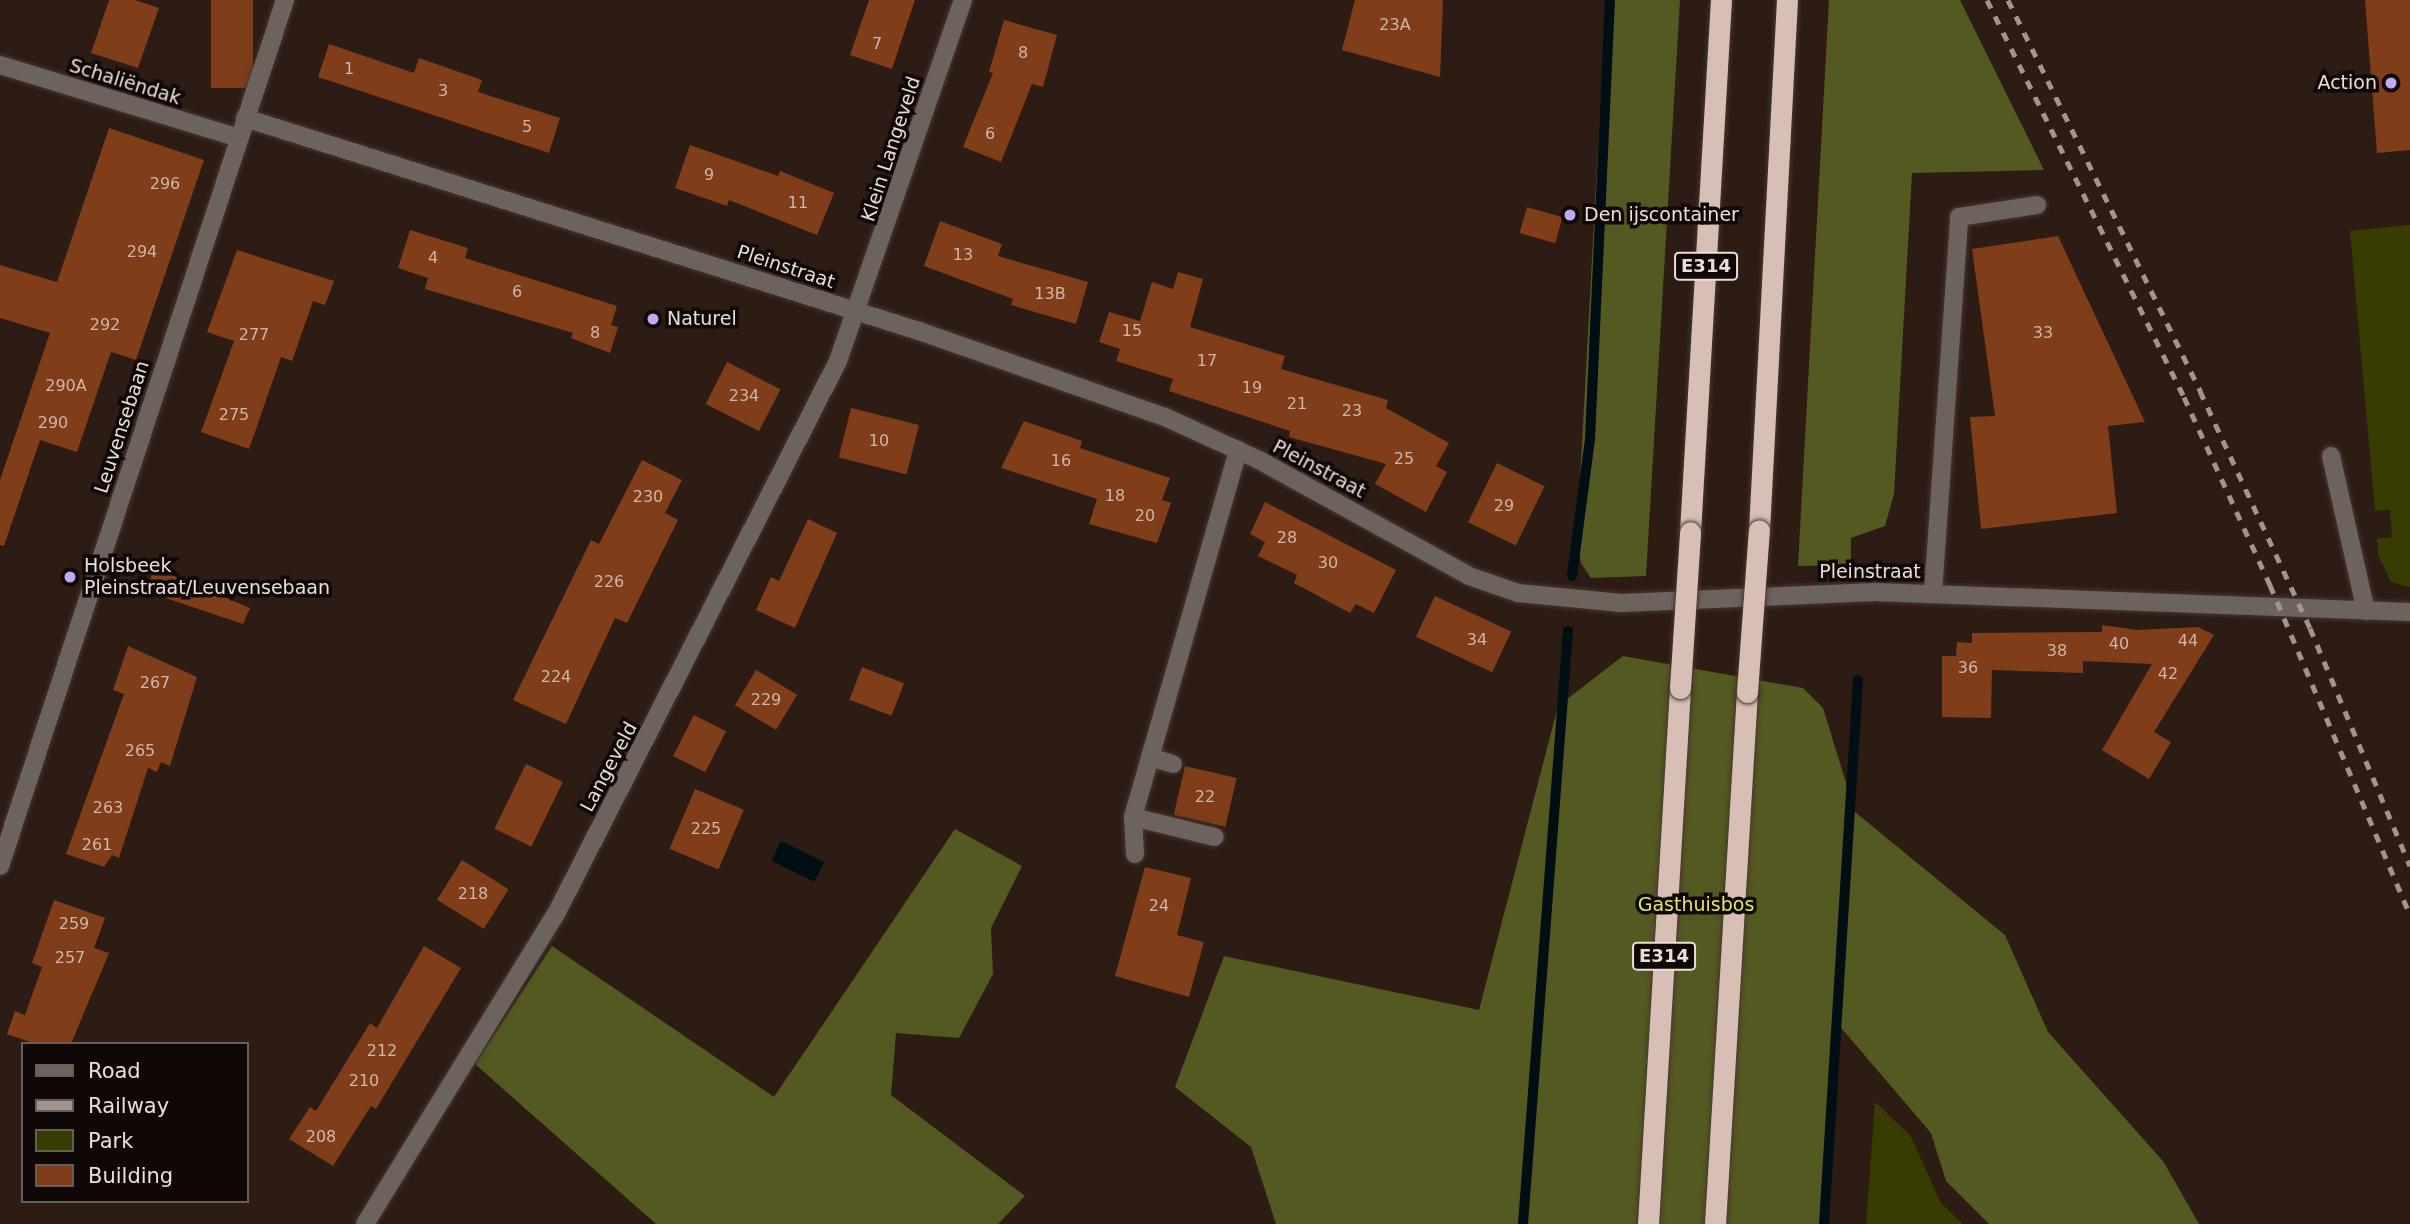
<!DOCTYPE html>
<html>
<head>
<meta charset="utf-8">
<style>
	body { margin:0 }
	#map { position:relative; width:2410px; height:1224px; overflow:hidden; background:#2d1c14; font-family:"DejaVu Sans",sans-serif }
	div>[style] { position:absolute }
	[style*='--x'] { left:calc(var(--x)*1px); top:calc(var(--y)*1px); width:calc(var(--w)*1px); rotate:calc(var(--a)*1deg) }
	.green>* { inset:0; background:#383c01 }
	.forest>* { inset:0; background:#545921 }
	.water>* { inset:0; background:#010e13; transform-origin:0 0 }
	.stream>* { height:10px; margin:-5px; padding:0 5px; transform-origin:5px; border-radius:5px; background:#010e13 }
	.building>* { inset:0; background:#7f3d19; transform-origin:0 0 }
	.roads { filter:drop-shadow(0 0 2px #47372f) drop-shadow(0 0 2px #47372f) }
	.service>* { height:18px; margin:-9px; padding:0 9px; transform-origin:9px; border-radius:9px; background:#6c635f }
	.minor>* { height:18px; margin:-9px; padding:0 9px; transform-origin:9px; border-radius:9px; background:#6c635f }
	.tertiary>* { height:18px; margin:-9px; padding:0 9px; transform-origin:9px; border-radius:9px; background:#6c635f }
	.motorway>* { height:21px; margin:-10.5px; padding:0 10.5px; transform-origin:10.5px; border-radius:10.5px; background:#d8bfb6 }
	.rail>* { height:5px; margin-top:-2.5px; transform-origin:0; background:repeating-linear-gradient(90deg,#a3958e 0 9px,transparent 0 18px) }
	.bridges { filter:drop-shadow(0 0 2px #47372f) drop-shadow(0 0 2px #47372f) }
	.motorway-bridge>* { height:21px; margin:-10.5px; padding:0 10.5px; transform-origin:10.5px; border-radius:10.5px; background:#d8bfb6 }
	.dots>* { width:19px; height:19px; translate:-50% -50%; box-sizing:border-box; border:4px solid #100806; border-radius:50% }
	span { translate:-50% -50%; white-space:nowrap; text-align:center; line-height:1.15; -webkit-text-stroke:7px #100806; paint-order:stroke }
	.number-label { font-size:16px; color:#cfb6a8 }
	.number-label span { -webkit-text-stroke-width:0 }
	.shield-label span { padding:2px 5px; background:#100806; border:2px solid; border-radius:5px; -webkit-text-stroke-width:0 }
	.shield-label { font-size:18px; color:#eaded8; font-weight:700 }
	.street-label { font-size:19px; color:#eaded8 }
	.poi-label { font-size:19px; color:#eaded8 }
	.right { translate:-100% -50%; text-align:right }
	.left { translate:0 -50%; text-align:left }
	.park-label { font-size:19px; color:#deea61 }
	.legend { position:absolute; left:21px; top:1042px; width:228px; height:161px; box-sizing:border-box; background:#100806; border:2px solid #675e5a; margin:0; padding:9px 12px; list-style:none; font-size:21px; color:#eaded8 }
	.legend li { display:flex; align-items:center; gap:14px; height:35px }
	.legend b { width:35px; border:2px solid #675e5a }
</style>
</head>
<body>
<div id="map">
	<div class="green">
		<i style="clip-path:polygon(2410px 225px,2410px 587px,2391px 582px,2378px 555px,2377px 539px,2392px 537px,2390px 510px,2375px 511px,2350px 231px)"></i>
		<i style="clip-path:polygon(1875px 1102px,1910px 1135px,1941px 1203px,1963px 1224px,1866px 1224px)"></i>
	</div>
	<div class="forest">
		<i style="clip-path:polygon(1606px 0,1680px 0,1646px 576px,1591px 578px,1581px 563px,1577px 536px)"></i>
		<i style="clip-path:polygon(1829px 0,1960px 0,2044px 170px,1912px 173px,1894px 494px,1885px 526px,1851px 538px,1851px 565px,1798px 566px)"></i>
		<i style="clip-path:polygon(1623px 656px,1803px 688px,1823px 708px,1855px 812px,2005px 935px,2048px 1032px,2163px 1161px,2199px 1224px,1989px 1224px,1946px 1181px,1931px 1133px,1837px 1023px,1824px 1224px,1276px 1224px,1251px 1147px,1175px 1087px,1224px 956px,1479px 1010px,1558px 706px)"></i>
		<i style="clip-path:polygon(955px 829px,1022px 866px,991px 928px,993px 974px,959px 1038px,896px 1033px,891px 1095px,1025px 1196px,998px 1224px,656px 1224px,475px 1064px,552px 946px,774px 1097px)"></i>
	</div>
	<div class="water">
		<i style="left:781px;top:841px;width:48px;height:22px;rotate:26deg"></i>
	</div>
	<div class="stream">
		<i style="--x:1572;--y:576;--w:138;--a:-82.5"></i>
		<i style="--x:1590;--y:439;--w:439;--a:-87.4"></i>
		<i style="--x:1523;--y:1224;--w:595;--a:-85.66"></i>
		<i style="--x:1824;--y:1224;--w:545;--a:-86.42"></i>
	</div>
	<div class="building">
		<i style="clip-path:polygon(109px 0,135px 0,159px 8px,138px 68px,91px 53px)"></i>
		<i style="left:211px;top:0;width:42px;height:88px"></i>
		<i style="clip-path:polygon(869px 0,915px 0,892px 69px,850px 55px)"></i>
		<i style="clip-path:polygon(1355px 0,1443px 0,1440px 77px,1342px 50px)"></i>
		<i style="clip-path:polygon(2365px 0,2410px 0,2410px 150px,2377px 153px)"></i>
		<i style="clip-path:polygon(1004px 20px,1057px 35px,1043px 87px,1032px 84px,1001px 162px,963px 147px,993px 73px,989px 72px)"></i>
		<i style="clip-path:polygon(329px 44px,414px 73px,419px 58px,482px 80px,478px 92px,560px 118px,549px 153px,318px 77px)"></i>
		<i style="clip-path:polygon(109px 128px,204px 160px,136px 360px,111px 352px,77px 452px,40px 440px,4px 546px,0 545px,0 480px,50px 333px,0 318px,0 265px,57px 282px)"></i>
		<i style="clip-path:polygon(690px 145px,778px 176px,780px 171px,834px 193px,817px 235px,729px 200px,727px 206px,675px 188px)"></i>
		<i style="left:1527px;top:207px;width:37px;height:27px;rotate:16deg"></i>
		<i style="clip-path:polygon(940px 221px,1002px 244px,998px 256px,1088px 282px,1076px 324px,1011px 305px,1013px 299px,924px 266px)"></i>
		<i style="clip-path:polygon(410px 230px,468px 248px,465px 258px,617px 306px,611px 325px,618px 327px,610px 353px,571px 338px,573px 333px,425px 289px,428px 278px,398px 268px)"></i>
		<i style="clip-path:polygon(2058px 236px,2145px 422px,2108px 426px,2117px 513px,1981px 529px,1970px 417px,1995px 416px,1972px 249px)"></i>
		<i style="clip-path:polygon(237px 250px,334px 281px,325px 305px,313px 301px,292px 361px,281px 357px,249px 449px,201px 432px,234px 341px,207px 332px)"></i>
		<i style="clip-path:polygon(1178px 272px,1203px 279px,1190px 327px,1285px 356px,1281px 369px,1388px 400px,1386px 408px,1449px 443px,1436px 466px,1447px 472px,1426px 512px,1375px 484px,1386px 464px,1289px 437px,1290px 431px,1169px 391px,1173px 379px,1116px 361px,1120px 349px,1099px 342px,1109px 312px,1140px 321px,1152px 282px,1173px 289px)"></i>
		<i style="left:727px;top:362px;width:60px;height:47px;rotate:27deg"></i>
		<i style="left:851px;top:408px;width:70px;height:51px;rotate:14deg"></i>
		<i style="clip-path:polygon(1024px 421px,1082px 441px,1080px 448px,1170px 478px,1162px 500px,1171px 503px,1157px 543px,1089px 524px,1097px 499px,1001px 468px)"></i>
		<i style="clip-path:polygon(642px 460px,682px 480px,665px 513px,678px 520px,627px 623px,615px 618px,566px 724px,513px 700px,591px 540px,599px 544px)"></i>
		<i style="left:1497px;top:463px;width:53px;height:66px;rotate:26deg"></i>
		<i style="clip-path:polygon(1265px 502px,1396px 570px,1374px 613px,1356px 604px,1350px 613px,1294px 583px,1297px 575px,1258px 556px,1265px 542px,1250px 534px)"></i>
		<i style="clip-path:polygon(808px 519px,837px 533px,795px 628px,756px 610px,771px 577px,779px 581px)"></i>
		<i style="clip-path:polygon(155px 568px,250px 608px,243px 624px,145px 591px)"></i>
		<i style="left:1435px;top:596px;width:84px;height:45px;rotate:25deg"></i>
		<i style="clip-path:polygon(2102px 625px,2137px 630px,2198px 627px,2214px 635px,2154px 732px,2171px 742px,2149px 779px,2102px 750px,2152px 664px,2083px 661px,2083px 673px,1992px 670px,1991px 718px,1942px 717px,1942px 656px,1956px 656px,1957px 642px,1972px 643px,1972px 633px,2102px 632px)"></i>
		<i style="clip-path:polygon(128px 646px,197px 677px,170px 766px,161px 762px,157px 772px,148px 768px,119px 858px,112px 855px,104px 867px,66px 854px,124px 694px,113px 690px)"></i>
		<i style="left:862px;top:667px;width:45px;height:35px;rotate:21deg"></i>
		<i style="left:756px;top:670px;width:48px;height:41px;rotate:31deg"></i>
		<i style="left:694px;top:715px;width:36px;height:46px;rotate:27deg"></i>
		<i style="left:526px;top:764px;width:41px;height:72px;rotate:26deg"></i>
		<i style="left:1185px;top:766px;width:53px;height:50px;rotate:13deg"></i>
		<i style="left:695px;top:789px;width:53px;height:65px;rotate:23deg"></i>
		<i style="left:462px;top:860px;width:55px;height:47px;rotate:32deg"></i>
		<i style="clip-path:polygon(1145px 867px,1191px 878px,1177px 935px,1204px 942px,1189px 997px,1115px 976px)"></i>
		<i style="clip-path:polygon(54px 900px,105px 918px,94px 948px,109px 953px,71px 1044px,36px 1044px,7px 1034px,15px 1011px,25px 1015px,42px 967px,32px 963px)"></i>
		<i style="clip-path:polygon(424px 946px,461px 968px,376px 1109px,371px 1106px,333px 1166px,289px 1139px,310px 1107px,316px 1111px,370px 1023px,377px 1028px)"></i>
	</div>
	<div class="roads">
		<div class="service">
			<i style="--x:2331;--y:456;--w:159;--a:77.3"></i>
			<i style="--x:1933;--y:593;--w:377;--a:-86"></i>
			<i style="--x:1959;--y:217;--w:79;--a:-8.7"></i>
			<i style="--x:1150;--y:757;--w:24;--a:17"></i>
			<i style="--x:1133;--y:817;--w:84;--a:13.7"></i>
			<i style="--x:1135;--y:854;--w:37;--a:-93"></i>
			<i style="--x:1133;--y:817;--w:382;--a:-74"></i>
		</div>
		<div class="minor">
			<i style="--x:0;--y:65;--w:250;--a:17"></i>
			<i style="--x:365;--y:1224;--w:364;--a:-58.4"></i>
			<i style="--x:556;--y:914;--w:621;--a:-62.98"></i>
			<i style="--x:838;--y:361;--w:382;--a:-70.9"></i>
		</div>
		<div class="tertiary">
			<i style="--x:245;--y:118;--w:707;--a:17.54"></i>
			<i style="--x:919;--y:331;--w:261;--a:19.3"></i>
			<i style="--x:1165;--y:417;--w:103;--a:24.6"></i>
			<i style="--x:1259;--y:460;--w:240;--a:28.9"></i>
			<i style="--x:1469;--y:576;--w:52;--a:19.1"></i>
			<i style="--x:1518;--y:593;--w:104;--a:5.5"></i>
			<i style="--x:1622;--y:603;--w:253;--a:-2.5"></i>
			<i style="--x:1875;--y:592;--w:535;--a:2.14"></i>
			<i style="--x:0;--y:866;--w:912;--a:-71.78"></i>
		</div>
		<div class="motorway">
			<i style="--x:1759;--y:530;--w:531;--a:-86.98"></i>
			<i style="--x:1690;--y:532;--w:533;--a:-86.67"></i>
			<i style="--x:1648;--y:1224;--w:537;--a:-86.58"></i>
			<i style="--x:1715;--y:1224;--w:533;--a:-86.56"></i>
		</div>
	</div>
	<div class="rail">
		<i style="--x:1987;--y:0;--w:443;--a:63.6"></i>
		<i style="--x:2184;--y:397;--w:207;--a:65.4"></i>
		<i style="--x:2270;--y:585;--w:358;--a:67"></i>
		<i style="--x:2008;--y:0;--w:436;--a:63.8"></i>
		<i style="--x:2200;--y:391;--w:261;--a:65.1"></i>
		<i style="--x:2310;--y:628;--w:258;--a:67.2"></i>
	</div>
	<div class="bridges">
		<div class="motorway-bridge">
			<i style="--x:1680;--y:688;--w:156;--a:-86.3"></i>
			<i style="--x:1747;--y:692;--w:162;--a:-85.8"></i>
		</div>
	</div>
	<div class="dots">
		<i style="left:2391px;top:83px;background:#c0a8f3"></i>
		<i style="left:1570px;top:215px;background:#c0a8f3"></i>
		<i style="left:653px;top:319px;background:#c0a8f3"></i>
		<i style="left:70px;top:577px;background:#c0a8f3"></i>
	</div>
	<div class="number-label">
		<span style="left:1395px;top:25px">23A</span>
		<span style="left:877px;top:44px">7</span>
		<span style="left:1023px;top:53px">8</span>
		<span style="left:349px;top:69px">1</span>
		<span style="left:443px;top:91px">3</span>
		<span style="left:527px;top:127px">5</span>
		<span style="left:990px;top:134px">6</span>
		<span style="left:709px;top:175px">9</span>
		<span style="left:165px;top:184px">296</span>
		<span style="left:798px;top:203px">11</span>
		<span style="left:142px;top:252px">294</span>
		<span style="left:963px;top:255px">13</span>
		<span style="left:433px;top:258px">4</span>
		<span style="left:517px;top:292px">6</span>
		<span style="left:1050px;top:294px">13B</span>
		<span style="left:105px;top:325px">292</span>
		<span style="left:1132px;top:331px">15</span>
		<span style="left:595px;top:333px">8</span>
		<span style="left:2043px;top:333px">33</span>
		<span style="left:254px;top:335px">277</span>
		<span style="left:1207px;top:361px">17</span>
		<span style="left:66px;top:386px">290A</span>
		<span style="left:1252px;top:388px">19</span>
		<span style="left:744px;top:396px">234</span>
		<span style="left:1297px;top:404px">21</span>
		<span style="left:1352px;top:411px">23</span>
		<span style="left:234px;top:415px">275</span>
		<span style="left:53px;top:423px">290</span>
		<span style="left:879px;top:441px">10</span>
		<span style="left:1404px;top:459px">25</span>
		<span style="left:1061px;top:461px">16</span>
		<span style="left:1115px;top:496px">18</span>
		<span style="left:648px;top:497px">230</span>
		<span style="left:1504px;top:506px">29</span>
		<span style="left:1145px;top:516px">20</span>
		<span style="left:1287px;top:538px">28</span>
		<span style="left:1328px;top:563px">30</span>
		<span style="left:609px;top:582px">226</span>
		<span style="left:1477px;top:640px">34</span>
		<span style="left:2188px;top:641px">44</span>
		<span style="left:2119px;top:644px">40</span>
		<span style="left:2057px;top:651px">38</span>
		<span style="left:1968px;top:668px">36</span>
		<span style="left:2168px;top:674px">42</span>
		<span style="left:556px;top:677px">224</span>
		<span style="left:155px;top:683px">267</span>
		<span style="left:766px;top:700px">229</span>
		<span style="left:140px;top:751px">265</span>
		<span style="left:1205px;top:797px">22</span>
		<span style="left:108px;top:808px">263</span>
		<span style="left:706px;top:829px">225</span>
		<span style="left:97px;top:845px">261</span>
		<span style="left:473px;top:894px">218</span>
		<span style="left:1159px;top:906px">24</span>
		<span style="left:74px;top:924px">259</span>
		<span style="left:70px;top:958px">257</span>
		<span style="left:382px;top:1051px">212</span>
		<span style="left:364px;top:1081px">210</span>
		<span style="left:321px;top:1137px">208</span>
	</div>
	<div class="shield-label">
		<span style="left:1706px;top:266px">E314</span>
		<span style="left:1664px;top:956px">E314</span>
	</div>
	<div class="street-label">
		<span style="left:125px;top:82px;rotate:17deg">Schaliëndak</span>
		<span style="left:891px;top:149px;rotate:-72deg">Klein Langeveld</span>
		<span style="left:786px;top:267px;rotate:18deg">Pleinstraat</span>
		<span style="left:122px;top:427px;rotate:-72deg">Leuvensebaan</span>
		<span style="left:1319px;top:469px;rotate:28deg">Pleinstraat</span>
		<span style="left:1870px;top:572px">Pleinstraat</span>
		<span style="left:609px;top:767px;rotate:-62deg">Langeveld</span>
	</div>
	<div class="poi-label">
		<span class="right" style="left:2377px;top:83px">Action</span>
		<span class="left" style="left:1584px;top:215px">Den ijscontainer</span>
		<span class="left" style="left:667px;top:319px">Naturel</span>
		<span class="left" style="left:84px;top:577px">Holsbeek<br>Pleinstraat/Leuvensebaan</span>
	</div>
	<div class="park-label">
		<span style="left:1696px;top:905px">Gasthuisbos</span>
	</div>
	<ul class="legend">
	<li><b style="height:9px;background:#6c635f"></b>Road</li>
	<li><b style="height:9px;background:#a3958e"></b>Railway</li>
	<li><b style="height:19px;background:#383c01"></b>Park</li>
	<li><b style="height:19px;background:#7f3d19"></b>Building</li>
	</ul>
</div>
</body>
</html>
